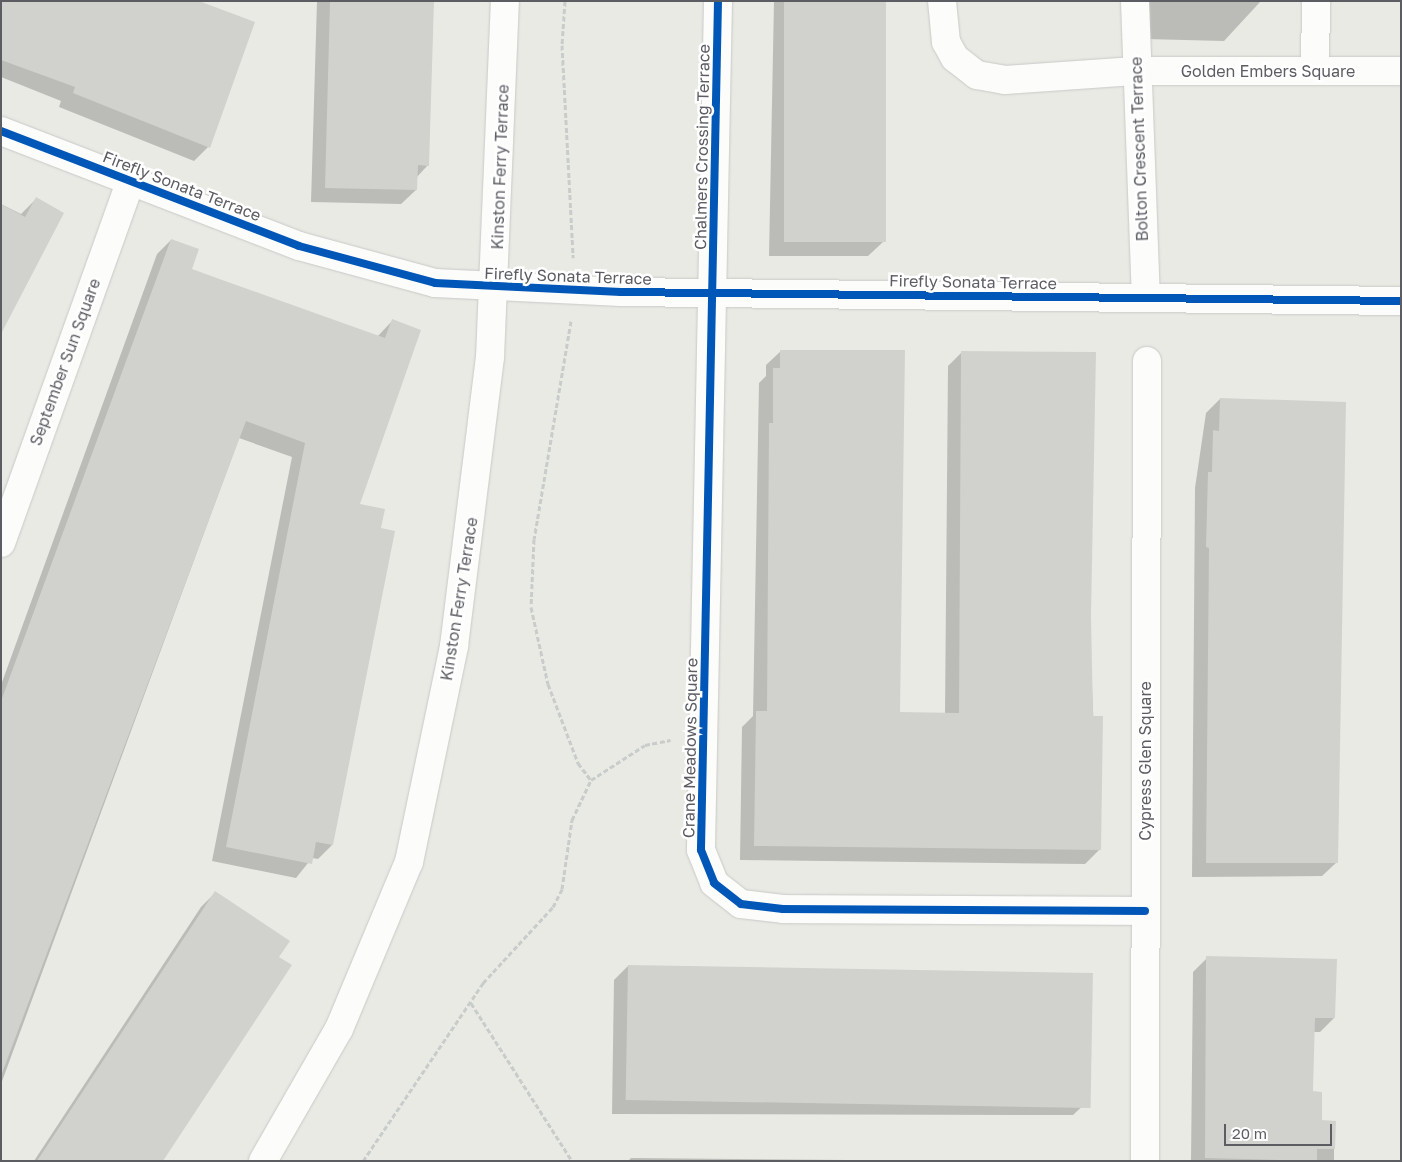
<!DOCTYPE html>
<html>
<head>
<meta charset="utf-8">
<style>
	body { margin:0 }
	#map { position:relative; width:1402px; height:1162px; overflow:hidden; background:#eaeae5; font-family:"Golos Text",sans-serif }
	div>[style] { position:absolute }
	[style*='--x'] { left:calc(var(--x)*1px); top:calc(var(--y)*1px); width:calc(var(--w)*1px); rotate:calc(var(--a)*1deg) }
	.shadow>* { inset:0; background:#0003 }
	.building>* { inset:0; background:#d1d1ce; transform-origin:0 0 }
	.path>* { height:3px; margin-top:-1.5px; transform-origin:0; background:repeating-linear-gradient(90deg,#c8ccca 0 5px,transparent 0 7.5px) }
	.roads { filter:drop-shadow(0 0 1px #c8c8c7) drop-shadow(0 0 1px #c8c8c7) }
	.minor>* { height:28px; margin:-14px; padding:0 14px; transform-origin:14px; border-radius:14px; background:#fcfcfb }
	.cycleway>* { height:8px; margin:-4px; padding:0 4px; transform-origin:4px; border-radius:4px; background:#0057b8 }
	span { translate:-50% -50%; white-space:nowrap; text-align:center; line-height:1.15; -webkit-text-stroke:5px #fff; paint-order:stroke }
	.street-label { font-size:16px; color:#5b5d63 }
	.frame { position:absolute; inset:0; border:2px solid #5b5d63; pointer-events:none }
	.scale { position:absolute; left:1224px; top:1124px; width:108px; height:22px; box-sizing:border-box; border:2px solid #5b5d63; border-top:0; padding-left:6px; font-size:15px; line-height:18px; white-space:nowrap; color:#5b5d63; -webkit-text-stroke:4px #fff; paint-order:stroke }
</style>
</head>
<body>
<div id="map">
	<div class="shadow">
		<i style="clip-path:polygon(1px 1px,208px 147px,194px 161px,59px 107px,61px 101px,1px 77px)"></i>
		<i style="clip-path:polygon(317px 1px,432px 1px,428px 165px,416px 178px,416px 190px,401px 204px,311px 202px)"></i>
		<i style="clip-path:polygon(774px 1px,885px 1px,883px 242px,868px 256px,769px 256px)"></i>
		<i style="clip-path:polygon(1146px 1px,1261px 1px,1224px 41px,1145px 39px)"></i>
		<i style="clip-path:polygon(36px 199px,1px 332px,1px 204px,21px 214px)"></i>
		<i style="clip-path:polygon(171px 240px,190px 269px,377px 337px,393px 320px,358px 505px,332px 845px,318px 859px,312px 858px,296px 878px,212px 861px,292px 457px,239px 438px,1px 1084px,1px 685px,157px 254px)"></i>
		<i style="clip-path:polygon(781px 351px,899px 713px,945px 714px,948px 366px,962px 352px,1089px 616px,1099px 850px,1085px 864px,740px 860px,742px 727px,753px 716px,759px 383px,766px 376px,766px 365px)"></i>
		<i style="clip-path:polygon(1220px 399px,1337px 862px,1322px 876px,1192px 877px,1195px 488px,1206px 413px)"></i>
		<i style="clip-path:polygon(215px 893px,278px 957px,161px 1161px,34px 1161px,201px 907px)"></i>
		<i style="clip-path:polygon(1207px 958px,1334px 1018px,1320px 1032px,1314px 1032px,1312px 1092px,1320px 1121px,1334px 1122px,1334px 1161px,1191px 1161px,1193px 972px)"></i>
		<i style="clip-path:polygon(628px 966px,1088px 1101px,1073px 1115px,612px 1114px,614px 980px)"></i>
		<i style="clip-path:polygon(631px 1158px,967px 1161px,628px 1161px)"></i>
	</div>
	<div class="building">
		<i style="clip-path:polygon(1px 1px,199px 1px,255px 22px,210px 148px,73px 93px,75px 87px,1px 60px)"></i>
		<i style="clip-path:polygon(330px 1px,434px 1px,429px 166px,418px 165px,417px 190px,325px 188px)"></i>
		<i style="left:784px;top:1px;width:102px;height:241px"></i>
		<i style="clip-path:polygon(36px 197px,64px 213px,1px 334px,1px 204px,25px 217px)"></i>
		<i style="clip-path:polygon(171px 239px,199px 249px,192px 269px,225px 281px,385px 338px,392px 319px,421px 330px,360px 504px,385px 509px,381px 528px,395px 531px,333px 845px,316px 842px,312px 864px,226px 847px,305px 443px,246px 421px,1px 1076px,1px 701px)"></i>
		<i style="clip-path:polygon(780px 350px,905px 350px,900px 712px,959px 713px,961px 351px,1096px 352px,1091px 616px,1093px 716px,1103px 716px,1101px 850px,754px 846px,756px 711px,767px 711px,769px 423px,773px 423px,773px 368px,780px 368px)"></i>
		<i style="clip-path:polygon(1220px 398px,1346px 402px,1338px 863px,1206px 863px,1209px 548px,1206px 547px,1208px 472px,1212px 472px,1213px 430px,1219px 431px)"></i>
		<i style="clip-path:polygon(215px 891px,290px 941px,279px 957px,292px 965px,163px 1161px,37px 1161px)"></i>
		<i style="clip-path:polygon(1206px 956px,1337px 959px,1335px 1018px,1315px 1018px,1313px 1091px,1322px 1092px,1322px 1120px,1336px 1121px,1335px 1149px,1317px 1149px,1317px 1161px,1205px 1158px)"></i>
		<i style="left:628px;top:965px;width:465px;height:135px;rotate:1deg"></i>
	</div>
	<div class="path">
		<i style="--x:565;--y:1;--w:44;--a:93.9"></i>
		<i style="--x:562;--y:45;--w:213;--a:87"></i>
		<i style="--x:571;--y:321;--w:221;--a:99.6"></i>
		<i style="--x:534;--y:539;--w:68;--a:92.5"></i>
		<i style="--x:531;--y:607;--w:79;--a:77.6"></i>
		<i style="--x:548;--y:684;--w:85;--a:69.2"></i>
		<i style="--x:578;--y:763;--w:21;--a:53"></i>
		<i style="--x:471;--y:1003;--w:188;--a:57.4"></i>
		<i style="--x:363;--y:1161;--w:215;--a:-56"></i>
		<i style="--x:483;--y:983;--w:103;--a:-47.4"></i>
		<i style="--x:553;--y:907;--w:20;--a:-63"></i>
		<i style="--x:562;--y:889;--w:70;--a:-81.8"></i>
		<i style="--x:572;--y:820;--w:44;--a:-64.6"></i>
		<i style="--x:591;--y:780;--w:64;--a:-32.9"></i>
		<i style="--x:645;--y:745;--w:26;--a:-11"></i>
	</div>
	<div class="roads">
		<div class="minor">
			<i style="--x:718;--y:1;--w:849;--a:91.15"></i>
			<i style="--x:701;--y:850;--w:35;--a:68"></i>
			<i style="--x:714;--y:883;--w:34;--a:38"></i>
			<i style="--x:741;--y:904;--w:42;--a:6.8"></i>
			<i style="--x:783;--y:909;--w:362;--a:0.3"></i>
			<i style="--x:942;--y:1;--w:41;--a:84.4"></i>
			<i style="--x:946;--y:42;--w:18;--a:61"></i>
			<i style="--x:955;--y:58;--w:28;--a:38"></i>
			<i style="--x:977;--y:75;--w:28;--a:10"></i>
			<i style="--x:1005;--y:80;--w:130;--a:-4"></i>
			<i style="--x:1135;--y:71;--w:266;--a:0"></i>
			<i style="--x:1135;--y:1;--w:296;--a:87.9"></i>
			<i style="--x:1315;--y:70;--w:69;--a:-89.2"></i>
			<i style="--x:1;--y:131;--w:319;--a:21.1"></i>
			<i style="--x:299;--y:246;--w:141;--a:15.2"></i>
			<i style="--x:435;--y:283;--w:186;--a:2.8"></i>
			<i style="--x:621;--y:292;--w:780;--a:0.66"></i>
			<i style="--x:1;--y:543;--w:383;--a:-70.3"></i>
			<i style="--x:263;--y:1161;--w:152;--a:-60.1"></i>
			<i style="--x:339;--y:1029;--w:181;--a:-67.3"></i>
			<i style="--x:409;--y:862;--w:221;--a:-78.2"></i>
			<i style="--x:454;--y:646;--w:291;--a:-82.9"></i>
			<i style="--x:490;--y:357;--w:356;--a:-87.6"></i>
			<i style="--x:1145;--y:1161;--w:800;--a:-89.86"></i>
		</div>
	</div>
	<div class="cycleway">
		<i style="--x:718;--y:1;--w:849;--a:91.15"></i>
		<i style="--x:701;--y:850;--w:35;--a:68"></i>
		<i style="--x:714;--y:883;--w:34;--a:38"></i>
		<i style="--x:741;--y:904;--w:42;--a:6.8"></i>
		<i style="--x:783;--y:909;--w:362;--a:0.3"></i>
		<i style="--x:1;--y:131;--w:319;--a:21.1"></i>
		<i style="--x:299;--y:246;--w:141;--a:15.2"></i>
		<i style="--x:435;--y:283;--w:186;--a:2.8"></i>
		<i style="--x:621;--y:292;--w:780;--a:0.66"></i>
	</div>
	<div class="street-label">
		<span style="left:1268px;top:71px">Golden Embers Square</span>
		<span style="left:702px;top:147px;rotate:-89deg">Chalmers Crossing Terrace</span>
		<span style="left:1139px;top:149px;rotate:-92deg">Bolton Crescent Terrace</span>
		<span style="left:500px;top:167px;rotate:-88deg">Kinston Ferry Terrace</span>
		<span style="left:182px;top:186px;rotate:21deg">Firefly Sonata Terrace</span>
		<span style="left:568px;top:276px;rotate:2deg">Firefly Sonata Terrace</span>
		<span style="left:973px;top:282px;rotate:1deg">Firefly Sonata Terrace</span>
		<span style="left:65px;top:362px;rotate:-70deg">September Sun Square</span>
		<span style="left:459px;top:599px;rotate:-81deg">Kinston Ferry Terrace</span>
		<span style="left:690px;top:748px;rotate:-89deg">Crane Meadows Square</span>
		<span style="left:1145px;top:761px;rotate:-90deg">Cypress Glen Square</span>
	</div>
	<div class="frame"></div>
	<div class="scale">20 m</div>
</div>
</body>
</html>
